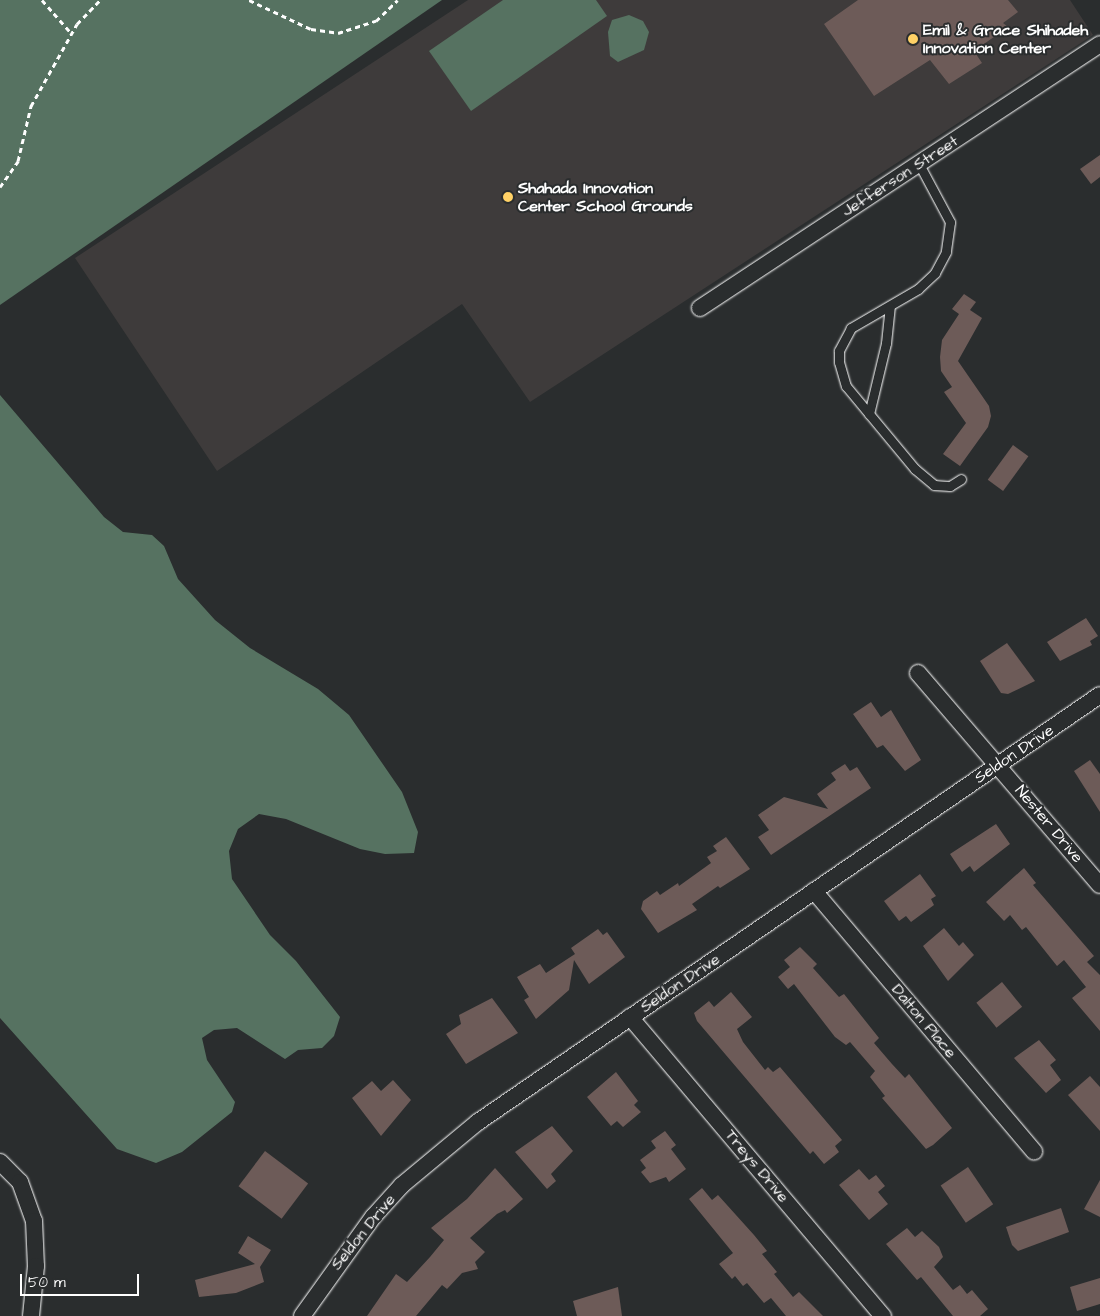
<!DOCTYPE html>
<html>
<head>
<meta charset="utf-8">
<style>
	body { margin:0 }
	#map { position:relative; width:1100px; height:1316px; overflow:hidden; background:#2a2d2e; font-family:"Architects Daughter",sans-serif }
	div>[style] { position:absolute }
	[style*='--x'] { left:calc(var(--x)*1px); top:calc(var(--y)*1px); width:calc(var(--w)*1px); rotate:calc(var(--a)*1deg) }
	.built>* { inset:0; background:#3e3b3b }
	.green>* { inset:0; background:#567261 }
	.building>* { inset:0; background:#6d5b58; transform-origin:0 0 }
	.path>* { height:3px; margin-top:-1.5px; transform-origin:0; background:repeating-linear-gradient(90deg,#fff 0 5px,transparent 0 9px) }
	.roads { filter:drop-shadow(0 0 1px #fff) drop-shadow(0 0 1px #fff) }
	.lane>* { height:9px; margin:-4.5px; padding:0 4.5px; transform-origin:4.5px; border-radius:4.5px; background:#2a2d2e }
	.street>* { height:16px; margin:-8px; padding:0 8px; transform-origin:8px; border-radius:8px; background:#2a2d2e }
	.dots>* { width:14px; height:14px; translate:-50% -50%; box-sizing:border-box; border:2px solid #2a2d2e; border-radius:50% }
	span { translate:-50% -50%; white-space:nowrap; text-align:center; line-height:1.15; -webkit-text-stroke:4px #2a2d2e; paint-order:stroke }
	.poi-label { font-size:16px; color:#fff; font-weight:700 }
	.left { translate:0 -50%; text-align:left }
	.street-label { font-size:16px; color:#fff }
	.scale { position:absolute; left:20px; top:1274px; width:119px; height:22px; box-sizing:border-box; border:2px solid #fff; border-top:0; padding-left:6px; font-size:15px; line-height:18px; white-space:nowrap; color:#fff; -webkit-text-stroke:4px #2a2d2e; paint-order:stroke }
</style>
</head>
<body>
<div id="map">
	<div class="built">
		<i style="clip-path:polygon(468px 0,1070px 0,1093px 35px,530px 402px,462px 304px,217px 471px,75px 258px)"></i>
	</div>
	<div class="green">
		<i style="clip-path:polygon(0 0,442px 0,0 305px)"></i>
		<i style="clip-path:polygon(503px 0,596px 0,607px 16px,471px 111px,429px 51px)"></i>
		<i style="clip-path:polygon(629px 15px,643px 21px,649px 32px,644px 50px,618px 62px,610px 56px,608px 32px,612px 20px)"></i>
		<i style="clip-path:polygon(0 395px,104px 517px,123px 532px,152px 535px,164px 546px,178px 579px,215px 620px,250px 648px,318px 689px,349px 715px,402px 792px,418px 832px,414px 853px,385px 854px,360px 849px,286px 819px,259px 814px,238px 829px,229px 851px,232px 879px,270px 935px,296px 961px,340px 1017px,334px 1036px,322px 1048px,298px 1050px,285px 1059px,237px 1028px,214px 1030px,202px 1038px,207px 1060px,235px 1102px,232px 1112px,182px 1152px,156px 1163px,117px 1149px,0 1018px)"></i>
	</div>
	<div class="building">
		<i style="clip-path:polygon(858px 0,1008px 0,1018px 12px,1003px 23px,1008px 27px,974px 51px,982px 63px,949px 84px,930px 60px,874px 96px,824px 24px)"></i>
		<i style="clip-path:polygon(1100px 155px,1100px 177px,1091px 184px,1080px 169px)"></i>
		<i style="clip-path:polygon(964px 294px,976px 302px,970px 310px,982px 318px,958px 361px,989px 406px,991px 416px,988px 427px,960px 466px,943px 454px,966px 423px,944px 392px,952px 387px,941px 371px,940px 357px,942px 340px,959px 314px,952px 309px)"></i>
		<i style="left:1013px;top:445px;width:19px;height:43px;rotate:36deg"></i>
		<i style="clip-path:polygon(1086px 618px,1098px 636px,1090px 641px,1092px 645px,1060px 661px,1047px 642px)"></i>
		<i style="clip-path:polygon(1007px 643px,1035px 681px,1008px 694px,1001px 693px,980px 661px)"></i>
		<i style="clip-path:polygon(871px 702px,881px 717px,891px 710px,921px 760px,905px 771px,883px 745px,877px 748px,853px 714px)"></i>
		<i style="clip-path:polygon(1090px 760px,1100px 774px,1100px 812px,1074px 771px)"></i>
		<i style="clip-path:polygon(845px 764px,850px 771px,857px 767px,871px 788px,771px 855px,758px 837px,769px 830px,758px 815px,784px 797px,828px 809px,817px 794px,836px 780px,831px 773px)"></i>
		<i style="clip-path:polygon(996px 824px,1010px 844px,974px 872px,970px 866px,962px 872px,950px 854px)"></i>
		<i style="clip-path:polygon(726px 837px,750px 869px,720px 888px,718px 886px,692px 904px,697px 910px,658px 933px,641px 909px,643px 901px,657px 891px,660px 895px,678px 883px,679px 886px,711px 863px,707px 857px,717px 851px,713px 846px)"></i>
		<i style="clip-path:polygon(1024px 868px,1036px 883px,1033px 885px,1094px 956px,1087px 962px,1100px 975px,1100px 1031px,1072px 998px,1086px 987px,1064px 960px,1057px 966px,1026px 927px,1022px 930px,1010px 915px,1004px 921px,986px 902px)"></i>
		<i style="clip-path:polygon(920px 874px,936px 896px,931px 899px,934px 905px,911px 922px,906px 916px,899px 921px,884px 901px)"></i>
		<i style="clip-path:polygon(944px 928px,959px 946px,963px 942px,974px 955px,948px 981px,923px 946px)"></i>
		<i style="clip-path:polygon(598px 929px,603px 935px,607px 932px,625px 957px,589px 984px,574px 960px,569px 990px,536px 1019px,524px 1000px,529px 997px,517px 977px,540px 964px,546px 973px,575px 954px,571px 948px)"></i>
		<i style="clip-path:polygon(800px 947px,817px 964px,813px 968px,839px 997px,844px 994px,879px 1038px,874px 1043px,892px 1064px,905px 1078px,909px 1074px,952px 1128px,933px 1145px,926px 1149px,882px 1098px,885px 1096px,870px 1077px,875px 1071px,850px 1042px,846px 1045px,835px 1037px,794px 984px,788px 989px,778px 977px,790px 967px,784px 960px)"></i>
		<i style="left:1002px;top:982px;width:32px;height:33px;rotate:51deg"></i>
		<i style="clip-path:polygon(731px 992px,752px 1017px,737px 1029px,743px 1042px,765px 1070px,768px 1067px,773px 1072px,780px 1067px,842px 1140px,835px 1146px,839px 1152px,824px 1164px,813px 1151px,810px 1154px,697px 1021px,694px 1013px,709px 1001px,714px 1007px)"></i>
		<i style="clip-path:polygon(492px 998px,518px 1033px,466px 1064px,446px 1034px,461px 1024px,459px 1015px)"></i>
		<i style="clip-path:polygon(1039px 1040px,1056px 1060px,1050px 1065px,1061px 1080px,1046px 1093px,1014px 1058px)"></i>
		<i style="clip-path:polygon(616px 1072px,638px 1101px,634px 1105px,641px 1112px,623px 1127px,617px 1121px,611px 1126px,587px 1097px)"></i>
		<i style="clip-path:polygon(1090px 1076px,1100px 1087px,1100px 1131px,1068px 1095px)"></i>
		<i style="clip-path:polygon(393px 1080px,411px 1100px,381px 1136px,352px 1098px,372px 1081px,381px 1091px)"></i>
		<i style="clip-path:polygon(552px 1126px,573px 1151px,551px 1174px,556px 1181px,547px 1189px,515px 1152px)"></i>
		<i style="clip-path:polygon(665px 1131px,676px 1145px,671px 1149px,686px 1169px,669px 1182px,666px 1177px,650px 1183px,641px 1172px,646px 1168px,640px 1160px,656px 1148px,651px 1141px)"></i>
		<i style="left:265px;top:1151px;width:54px;height:44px;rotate:37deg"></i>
		<i style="left:968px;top:1167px;width:45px;height:33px;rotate:56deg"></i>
		<i style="clip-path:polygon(495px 1168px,523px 1199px,507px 1213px,505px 1210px,497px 1214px,470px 1238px,485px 1252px,475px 1262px,478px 1269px,462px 1273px,447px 1289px,442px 1285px,416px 1316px,367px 1316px,396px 1274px,407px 1282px,430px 1257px,444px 1240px,431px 1228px,467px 1199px)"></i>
		<i style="clip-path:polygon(859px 1169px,869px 1180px,876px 1175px,885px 1186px,878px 1192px,888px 1204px,869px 1220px,839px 1185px)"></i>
		<i style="clip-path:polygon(1100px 1180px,1100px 1217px,1084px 1209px)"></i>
		<i style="clip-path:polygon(702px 1188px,712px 1200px,718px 1195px,754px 1235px,767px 1251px,762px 1254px,777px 1272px,774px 1274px,793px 1297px,799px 1292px,823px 1316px,786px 1316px,771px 1298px,764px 1303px,747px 1283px,743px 1286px,735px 1276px,732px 1279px,719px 1264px,733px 1253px,689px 1199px)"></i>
		<i style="clip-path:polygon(1061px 1208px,1069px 1232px,1018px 1251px,1012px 1245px,1006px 1227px)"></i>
		<i style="clip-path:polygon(907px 1228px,915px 1237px,922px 1231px,939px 1247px,943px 1257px,934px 1267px,953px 1290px,960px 1285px,967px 1294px,972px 1290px,988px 1309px,980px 1316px,953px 1316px,921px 1277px,917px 1280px,886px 1244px)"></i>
		<i style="clip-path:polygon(248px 1236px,271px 1250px,260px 1267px,264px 1282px,236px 1293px,199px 1297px,195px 1280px,255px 1264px,238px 1253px)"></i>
		<i style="clip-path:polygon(1100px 1278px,1100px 1304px,1077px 1311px,1070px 1287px)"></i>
		<i style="clip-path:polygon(618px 1287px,622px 1316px,577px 1316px,573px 1301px)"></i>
	</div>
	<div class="path">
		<i style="--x:42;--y:0;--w:45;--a:48.6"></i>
		<i style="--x:249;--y:0;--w:68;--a:25.1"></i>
		<i style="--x:311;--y:29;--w:27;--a:8"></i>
		<i style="--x:338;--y:33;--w:40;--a:-18"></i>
		<i style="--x:376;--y:21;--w:30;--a:-44"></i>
		<i style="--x:0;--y:187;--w:32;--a:-55"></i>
		<i style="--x:18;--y:161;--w:57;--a:-76.7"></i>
		<i style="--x:31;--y:106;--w:94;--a:-60.7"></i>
		<i style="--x:77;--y:24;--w:33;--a:-46"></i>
	</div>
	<div class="roads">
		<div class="lane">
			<i style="--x:919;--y:164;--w:66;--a:61.9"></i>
			<i style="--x:950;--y:222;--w:30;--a:98"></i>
			<i style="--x:946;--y:252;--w:24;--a:118"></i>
			<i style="--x:935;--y:273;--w:23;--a:137"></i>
			<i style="--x:918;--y:289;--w:78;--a:149.8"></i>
			<i style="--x:851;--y:328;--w:26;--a:118"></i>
			<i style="--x:839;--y:351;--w:11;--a:90"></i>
			<i style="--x:839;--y:362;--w:25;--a:74"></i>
			<i style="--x:846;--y:386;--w:108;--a:50.3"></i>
			<i style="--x:915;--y:469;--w:25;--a:40"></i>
			<i style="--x:934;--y:485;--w:16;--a:4"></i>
			<i style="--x:950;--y:486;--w:13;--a:-32"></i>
			<i style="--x:869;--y:414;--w:73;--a:-76.5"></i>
			<i style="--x:886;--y:343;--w:36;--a:-84"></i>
		</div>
		<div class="street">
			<i style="--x:700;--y:308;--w:479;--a:-33.4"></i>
			<i style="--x:918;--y:673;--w:279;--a:49.4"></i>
			<i style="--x:814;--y:891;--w:341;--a:49.8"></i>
			<i style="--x:630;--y:1017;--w:392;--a:49.8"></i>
			<i style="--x:0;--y:1162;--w:28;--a:45"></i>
			<i style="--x:20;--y:1182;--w:41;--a:70.3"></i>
			<i style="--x:34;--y:1221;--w:45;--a:87.5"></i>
			<i style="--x:36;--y:1266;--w:50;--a:95.7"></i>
			<i style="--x:302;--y:1316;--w:122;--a:-54.4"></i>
			<i style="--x:373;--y:1217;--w:43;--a:-47.8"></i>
			<i style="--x:402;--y:1185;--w:99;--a:-39.7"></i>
			<i style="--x:478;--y:1122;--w:754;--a:-34.47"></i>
		</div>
	</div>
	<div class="dots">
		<i style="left:913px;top:39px;background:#ffd166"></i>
		<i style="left:508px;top:197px;background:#ffd166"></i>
	</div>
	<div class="poi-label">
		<span class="left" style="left:923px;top:39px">Emil &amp; Grace Shihadeh<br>Innovation Center</span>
		<span class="left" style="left:518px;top:197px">Shahada Innovation<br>Center School Grounds</span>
	</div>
	<div class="street-label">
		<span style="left:900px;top:176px;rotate:-33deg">Jefferson Street</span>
		<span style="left:1014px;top:754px;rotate:-34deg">Seldon Drive</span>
		<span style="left:1049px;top:824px;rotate:50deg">Nester Drive</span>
		<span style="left:680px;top:983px;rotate:-34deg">Seldon Drive</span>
		<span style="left:924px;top:1021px;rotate:50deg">Dalton Place</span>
		<span style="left:757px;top:1166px;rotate:50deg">Treys Drive</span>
		<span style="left:363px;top:1232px;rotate:-51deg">Seldon Drive</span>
	</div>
	<div class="scale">50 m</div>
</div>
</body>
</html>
